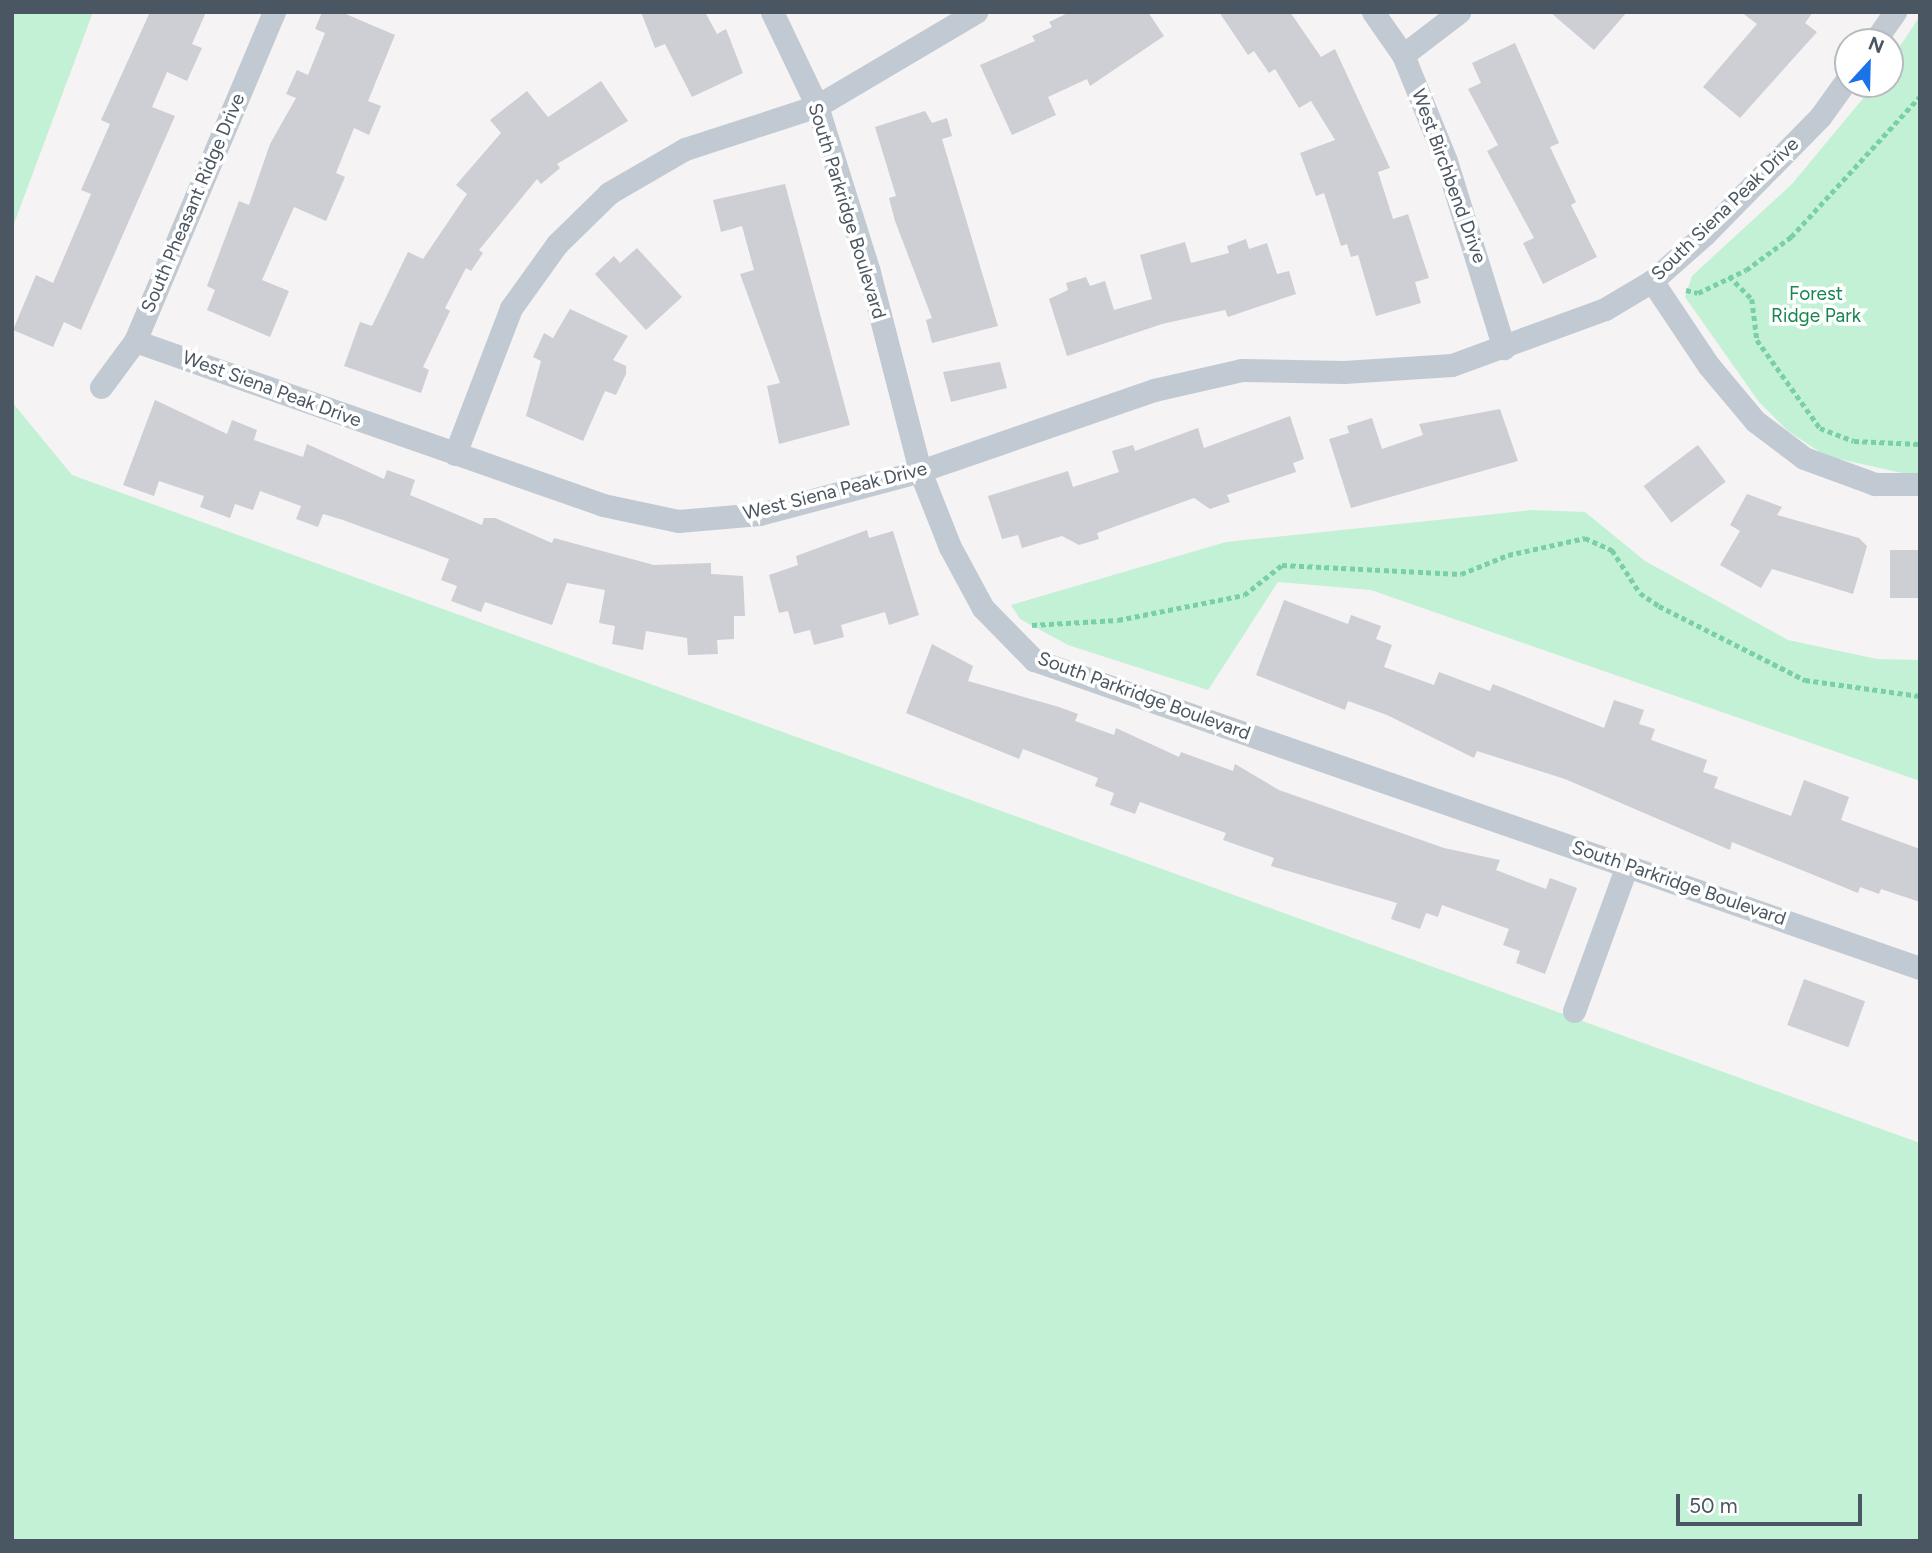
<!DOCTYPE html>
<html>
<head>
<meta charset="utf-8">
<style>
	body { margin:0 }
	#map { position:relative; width:1932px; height:1553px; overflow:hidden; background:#f5f3f3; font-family:Figtree,sans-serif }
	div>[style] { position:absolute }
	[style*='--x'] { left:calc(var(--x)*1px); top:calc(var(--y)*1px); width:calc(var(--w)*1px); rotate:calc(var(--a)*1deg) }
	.green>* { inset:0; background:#c3f1d5 }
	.building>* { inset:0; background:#cdcfd5; transform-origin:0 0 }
	.path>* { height:4.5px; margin-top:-2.25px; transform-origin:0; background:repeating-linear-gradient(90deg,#7ad0a6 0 5px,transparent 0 8.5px) }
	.minor>* { height:23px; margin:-11.5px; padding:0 11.5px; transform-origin:11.5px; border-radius:11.5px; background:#c1cad2 }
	span { translate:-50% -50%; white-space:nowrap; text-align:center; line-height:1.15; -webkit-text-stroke:7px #fff; paint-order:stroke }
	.street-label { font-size:19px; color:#4a5661 }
	.park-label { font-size:19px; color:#17864f }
	.frame { position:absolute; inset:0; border:14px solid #4a5661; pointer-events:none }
	.north { position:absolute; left:1834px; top:28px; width:70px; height:70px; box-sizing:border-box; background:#fff; border:2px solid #b7bbc0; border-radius:50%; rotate:22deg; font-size:19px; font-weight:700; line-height:28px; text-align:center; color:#4a5661 }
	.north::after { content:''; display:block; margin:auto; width:24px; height:32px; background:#1a73e8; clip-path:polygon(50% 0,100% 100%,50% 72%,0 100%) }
	.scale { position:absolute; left:1676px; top:1494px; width:186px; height:32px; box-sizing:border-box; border:4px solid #4a5661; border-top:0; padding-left:9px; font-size:21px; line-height:24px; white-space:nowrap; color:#4a5661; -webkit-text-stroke:5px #fff; paint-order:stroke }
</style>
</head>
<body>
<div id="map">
	<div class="green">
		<i style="clip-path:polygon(12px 12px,93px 12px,12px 229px)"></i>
		<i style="clip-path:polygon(1920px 16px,1920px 477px,1826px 456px,1788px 431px,1759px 402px,1685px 297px,1692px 276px,1792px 184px,1875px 84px,1890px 84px,1890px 61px)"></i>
		<i style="clip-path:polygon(12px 402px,72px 475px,1920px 1143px,1920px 1541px,12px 1541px)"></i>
		<i style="clip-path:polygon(1532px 510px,1585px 512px,1645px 561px,1788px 640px,1877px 659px,1920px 660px,1920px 781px,1371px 590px,1278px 582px,1208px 690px,1068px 645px,1020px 619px,1011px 605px,1226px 542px)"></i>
	</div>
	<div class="building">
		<i style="clip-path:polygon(150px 12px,206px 12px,192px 44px,202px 48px,187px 81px,167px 72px,152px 107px,175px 116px,81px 330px,64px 322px,53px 347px,13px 330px,36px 275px,53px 283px,91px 194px,81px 190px,110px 124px,101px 120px)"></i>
		<i style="clip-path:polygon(322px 12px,341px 12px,395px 35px,368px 101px,381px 106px,369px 135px,354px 128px,336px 173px,345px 177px,326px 221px,294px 207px,262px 280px,289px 291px,270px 337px,207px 310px,215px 290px,207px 286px,239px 201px,249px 205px,270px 144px,296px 98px,286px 94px,297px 70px,308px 75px,325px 33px,315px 29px)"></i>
		<i style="clip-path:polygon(641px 12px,705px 12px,717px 34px,726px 29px,743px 73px,692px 97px,665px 44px,655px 48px)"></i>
		<i style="clip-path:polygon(1070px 12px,1148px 12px,1164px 36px,1090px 86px,1087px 79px,1048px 97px,1056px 115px,1012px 135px,980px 65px,1035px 41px,1032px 36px,1052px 27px,1049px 22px)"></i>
		<i style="clip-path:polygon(1219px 12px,1290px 12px,1321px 57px,1335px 49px,1390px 168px,1378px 172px,1393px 219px,1408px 214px,1421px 254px,1429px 278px,1415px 282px,1421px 303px,1376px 316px,1358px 255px,1351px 257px,1347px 244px,1341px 246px,1324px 193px,1316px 196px,1300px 153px,1335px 140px,1311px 101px,1299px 108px,1275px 69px,1269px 73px,1254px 51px,1248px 55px)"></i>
		<i style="clip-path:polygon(1550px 12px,1627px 12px,1594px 50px)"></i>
		<i style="clip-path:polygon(1741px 12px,1813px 12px,1805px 23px,1817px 32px,1740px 118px,1703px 87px,1757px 24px)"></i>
		<i style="clip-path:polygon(1515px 43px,1559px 143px,1550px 147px,1576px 202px,1571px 205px,1597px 257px,1543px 284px,1523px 243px,1534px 238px,1487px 151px,1498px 145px,1468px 89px,1481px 83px,1472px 63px)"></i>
		<i style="clip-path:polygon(601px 81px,628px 121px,557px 164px,560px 168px,541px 184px,537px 179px,479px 250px,483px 253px,471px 271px,466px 268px,445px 308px,450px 311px,423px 367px,429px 370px,421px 393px,344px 366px,360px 322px,372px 326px,408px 252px,423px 259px,467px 194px,456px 185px,501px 133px,490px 120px,527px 91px,548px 117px)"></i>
		<i style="clip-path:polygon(925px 111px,932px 123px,947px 118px,952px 136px,942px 139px,998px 326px,932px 343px,926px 320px,932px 318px,895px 221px,889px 198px,896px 196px,875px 127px)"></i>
		<i style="clip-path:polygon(785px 184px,850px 425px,779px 444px,767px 386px,780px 383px,740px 274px,754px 270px,742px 226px,721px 232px,713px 200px)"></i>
		<i style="clip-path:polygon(1246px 239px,1249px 249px,1267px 243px,1277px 274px,1289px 271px,1296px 294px,1228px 317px,1225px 310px,1162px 324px,1067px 356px,1049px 299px,1068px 290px,1066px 283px,1086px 277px,1090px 286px,1105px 281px,1114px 310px,1152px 299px,1140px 255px,1185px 242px,1191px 263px,1229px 253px,1227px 246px)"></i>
		<i style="clip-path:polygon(637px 248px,682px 297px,646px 330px,595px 274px,614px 256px,620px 263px)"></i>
		<i style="clip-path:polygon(570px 309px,628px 336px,613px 360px,626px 366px,626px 374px,616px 395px,605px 391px,583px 441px,526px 416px,541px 361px,533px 357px,544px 333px,553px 338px)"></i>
		<i style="clip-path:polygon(1000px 362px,1007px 388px,951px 402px,943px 372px)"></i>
		<i style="clip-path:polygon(155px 400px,227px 434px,232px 420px,257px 430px,254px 440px,303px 457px,307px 444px,384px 479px,387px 470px,415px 480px,410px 495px,482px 525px,484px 518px,495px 518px,552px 543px,554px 538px,654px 565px,711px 563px,711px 574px,743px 576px,745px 616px,734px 616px,734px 639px,717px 640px,718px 654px,688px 655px,687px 638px,646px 631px,643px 650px,612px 644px,615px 626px,599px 623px,605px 590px,567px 583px,552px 625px,485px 602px,481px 612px,451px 601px,457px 586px,441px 580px,449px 559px,343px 520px,323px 514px,318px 527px,296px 519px,301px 506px,260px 491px,253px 510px,235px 504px,230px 518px,200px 507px,204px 496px,159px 481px,154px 496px,123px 485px)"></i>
		<i style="clip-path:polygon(1500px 409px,1518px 461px,1351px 508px,1329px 439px,1349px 433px,1347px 426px,1372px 418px,1382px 449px,1423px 435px,1419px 424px)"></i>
		<i style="clip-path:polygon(1290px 416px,1304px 459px,1293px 463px,1296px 472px,1227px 495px,1230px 502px,1210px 509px,1194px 498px,1097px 533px,1099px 539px,1079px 545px,1062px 536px,1022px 548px,1018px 535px,1002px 539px,988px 496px,1068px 471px,1073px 487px,1119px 472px,1112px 451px,1133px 445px,1135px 451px,1198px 428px,1204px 448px)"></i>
		<i style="left:1698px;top:445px;width:46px;height:68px;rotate:53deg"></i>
		<i style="clip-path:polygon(1747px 494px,1782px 507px,1777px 515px,1859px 538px,1867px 546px,1853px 594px,1772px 569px,1761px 588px,1720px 565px,1740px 531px,1730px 525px)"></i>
		<i style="clip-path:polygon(867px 530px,869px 538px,893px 531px,919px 615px,889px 625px,885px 612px,841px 625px,844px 637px,814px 645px,810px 630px,794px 634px,788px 611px,779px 613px,769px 575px,798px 565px,796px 556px)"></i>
		<i style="left:1890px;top:550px;width:30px;height:48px"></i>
		<i style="clip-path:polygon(1284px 600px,1348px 624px,1351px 615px,1381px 626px,1376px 639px,1392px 645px,1384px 667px,1434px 685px,1439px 672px,1490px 691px,1493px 684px,1604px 728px,1614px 700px,1644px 710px,1639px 724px,1655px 729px,1651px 740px,1707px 760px,1703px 772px,1718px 777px,1714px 788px,1791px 816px,1804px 780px,1849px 797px,1841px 820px,1920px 849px,1920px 902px,1881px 889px,1879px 894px,1860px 887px,1858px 893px,1732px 842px,1730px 850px,1565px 779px,1477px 751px,1474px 758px,1387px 715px,1348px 701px,1345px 710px,1256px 675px)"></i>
		<i style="clip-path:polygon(932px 644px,973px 666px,968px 681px,1059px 707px,1078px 714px,1075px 721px,1114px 735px,1116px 728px,1179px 757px,1181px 752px,1233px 771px,1235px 764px,1279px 790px,1444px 848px,1500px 860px,1496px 870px,1546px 889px,1550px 878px,1577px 888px,1545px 974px,1516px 963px,1520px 951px,1503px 945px,1509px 929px,1442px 905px,1438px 917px,1426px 913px,1420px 929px,1391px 919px,1397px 903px,1271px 866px,1274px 858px,1223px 840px,1226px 833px,1140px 802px,1135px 814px,1110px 805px,1114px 793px,1095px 786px,1098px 778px,1023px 749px,1019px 759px,906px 713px)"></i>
		<i style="left:1804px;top:979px;width:65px;height:49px;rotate:20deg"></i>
	</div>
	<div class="path">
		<i style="--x:1729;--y:276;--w:33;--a:45"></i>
		<i style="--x:1752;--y:299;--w:41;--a:83"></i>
		<i style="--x:1757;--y:340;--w:108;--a:54.4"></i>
		<i style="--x:1820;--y:428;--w:36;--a:21"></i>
		<i style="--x:1854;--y:441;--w:66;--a:2.6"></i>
		<i style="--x:1686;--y:290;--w:12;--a:14"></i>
		<i style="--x:1698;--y:293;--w:53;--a:-25.6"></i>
		<i style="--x:1746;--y:270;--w:56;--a:-36.3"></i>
		<i style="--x:1791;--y:237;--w:191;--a:-47.5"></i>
		<i style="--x:1032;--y:625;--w:86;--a:-3.3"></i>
		<i style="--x:1118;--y:620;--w:128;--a:-11.2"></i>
		<i style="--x:1244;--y:595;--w:48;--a:-38.3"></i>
		<i style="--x:1282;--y:565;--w:179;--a:2.9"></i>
		<i style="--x:1461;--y:574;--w:51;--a:-22"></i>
		<i style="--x:1508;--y:555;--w:79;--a:-12.4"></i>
		<i style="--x:1585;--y:538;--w:30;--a:24"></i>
		<i style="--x:1612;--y:550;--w:51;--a:56.9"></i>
		<i style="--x:1640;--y:593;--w:23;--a:34"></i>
		<i style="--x:1659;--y:606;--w:164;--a:26.9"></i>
		<i style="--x:1805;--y:680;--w:116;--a:7.9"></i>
	</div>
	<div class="minor">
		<i style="--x:772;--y:12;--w:104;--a:64.4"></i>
		<i style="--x:817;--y:106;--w:174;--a:72.6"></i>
		<i style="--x:869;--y:272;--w:205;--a:75.6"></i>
		<i style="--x:920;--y:471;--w:82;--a:68.5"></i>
		<i style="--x:950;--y:547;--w:69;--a:61.6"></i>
		<i style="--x:983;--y:608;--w:73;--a:45.6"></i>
		<i style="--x:1034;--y:660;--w:938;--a:19.17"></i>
		<i style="--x:1373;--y:12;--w:52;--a:55.1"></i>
		<i style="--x:1403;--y:55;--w:114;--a:67.9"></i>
		<i style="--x:1446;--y:161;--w:196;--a:72.8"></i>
		<i style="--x:1874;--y:42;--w:37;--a:-55"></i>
		<i style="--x:1403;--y:55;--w:71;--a:-37.5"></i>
		<i style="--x:1652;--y:281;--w:102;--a:56.2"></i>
		<i style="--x:1709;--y:366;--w:72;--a:50.1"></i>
		<i style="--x:1755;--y:421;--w:61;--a:37.1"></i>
		<i style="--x:1804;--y:458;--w:76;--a:20.1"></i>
		<i style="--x:1875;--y:484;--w:45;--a:0"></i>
		<i style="--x:135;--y:341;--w:496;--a:19.3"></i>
		<i style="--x:603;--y:505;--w:77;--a:12"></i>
		<i style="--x:678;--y:521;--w:82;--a:-4.9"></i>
		<i style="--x:760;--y:514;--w:166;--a:-15"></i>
		<i style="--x:920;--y:471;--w:248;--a:-19.1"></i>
		<i style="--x:1154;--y:390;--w:90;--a:-12.8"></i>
		<i style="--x:1242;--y:370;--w:102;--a:1.1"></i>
		<i style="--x:1344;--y:372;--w:108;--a:-3.7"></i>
		<i style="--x:1452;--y:365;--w:163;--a:-20.1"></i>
		<i style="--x:1605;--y:309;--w:55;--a:-30.8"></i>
		<i style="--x:1652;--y:281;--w:71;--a:-41.6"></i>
		<i style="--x:1705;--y:234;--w:164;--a:-45.5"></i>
		<i style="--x:1820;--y:117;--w:48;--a:-54.3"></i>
		<i style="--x:101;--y:387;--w:57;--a:-53.5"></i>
		<i style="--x:135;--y:341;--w:357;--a:-67.1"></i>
		<i style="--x:455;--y:454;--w:156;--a:-69"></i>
		<i style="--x:511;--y:308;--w:79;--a:-54.3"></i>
		<i style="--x:557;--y:244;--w:73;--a:-44.4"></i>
		<i style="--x:609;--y:193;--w:88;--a:-30.1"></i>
		<i style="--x:685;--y:149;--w:139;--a:-18"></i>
		<i style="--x:817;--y:106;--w:185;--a:-30.6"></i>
		<i style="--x:1574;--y:1011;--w:155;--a:-70"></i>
	</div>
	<div class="street-label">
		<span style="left:1449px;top:176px;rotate:70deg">West Birchbend Drive</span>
		<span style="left:193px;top:203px;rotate:-67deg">South Pheasant Ridge Drive</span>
		<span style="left:1725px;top:209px;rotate:-44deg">South Siena Peak Drive</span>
		<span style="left:847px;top:211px;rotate:73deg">South Parkridge Boulevard</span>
		<span style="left:272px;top:389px;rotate:20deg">West Siena Peak Drive</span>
		<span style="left:835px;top:491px;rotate:-14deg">West Siena Peak Drive</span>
		<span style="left:1144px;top:696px;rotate:20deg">South Parkridge Boulevard</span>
		<span style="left:1679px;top:883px;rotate:19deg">South Parkridge Boulevard</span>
	</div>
	<div class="park-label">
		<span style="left:1816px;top:305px">Forest<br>Ridge Park</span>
	</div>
	<div class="frame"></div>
	<div class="north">N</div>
	<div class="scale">50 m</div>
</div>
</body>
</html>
